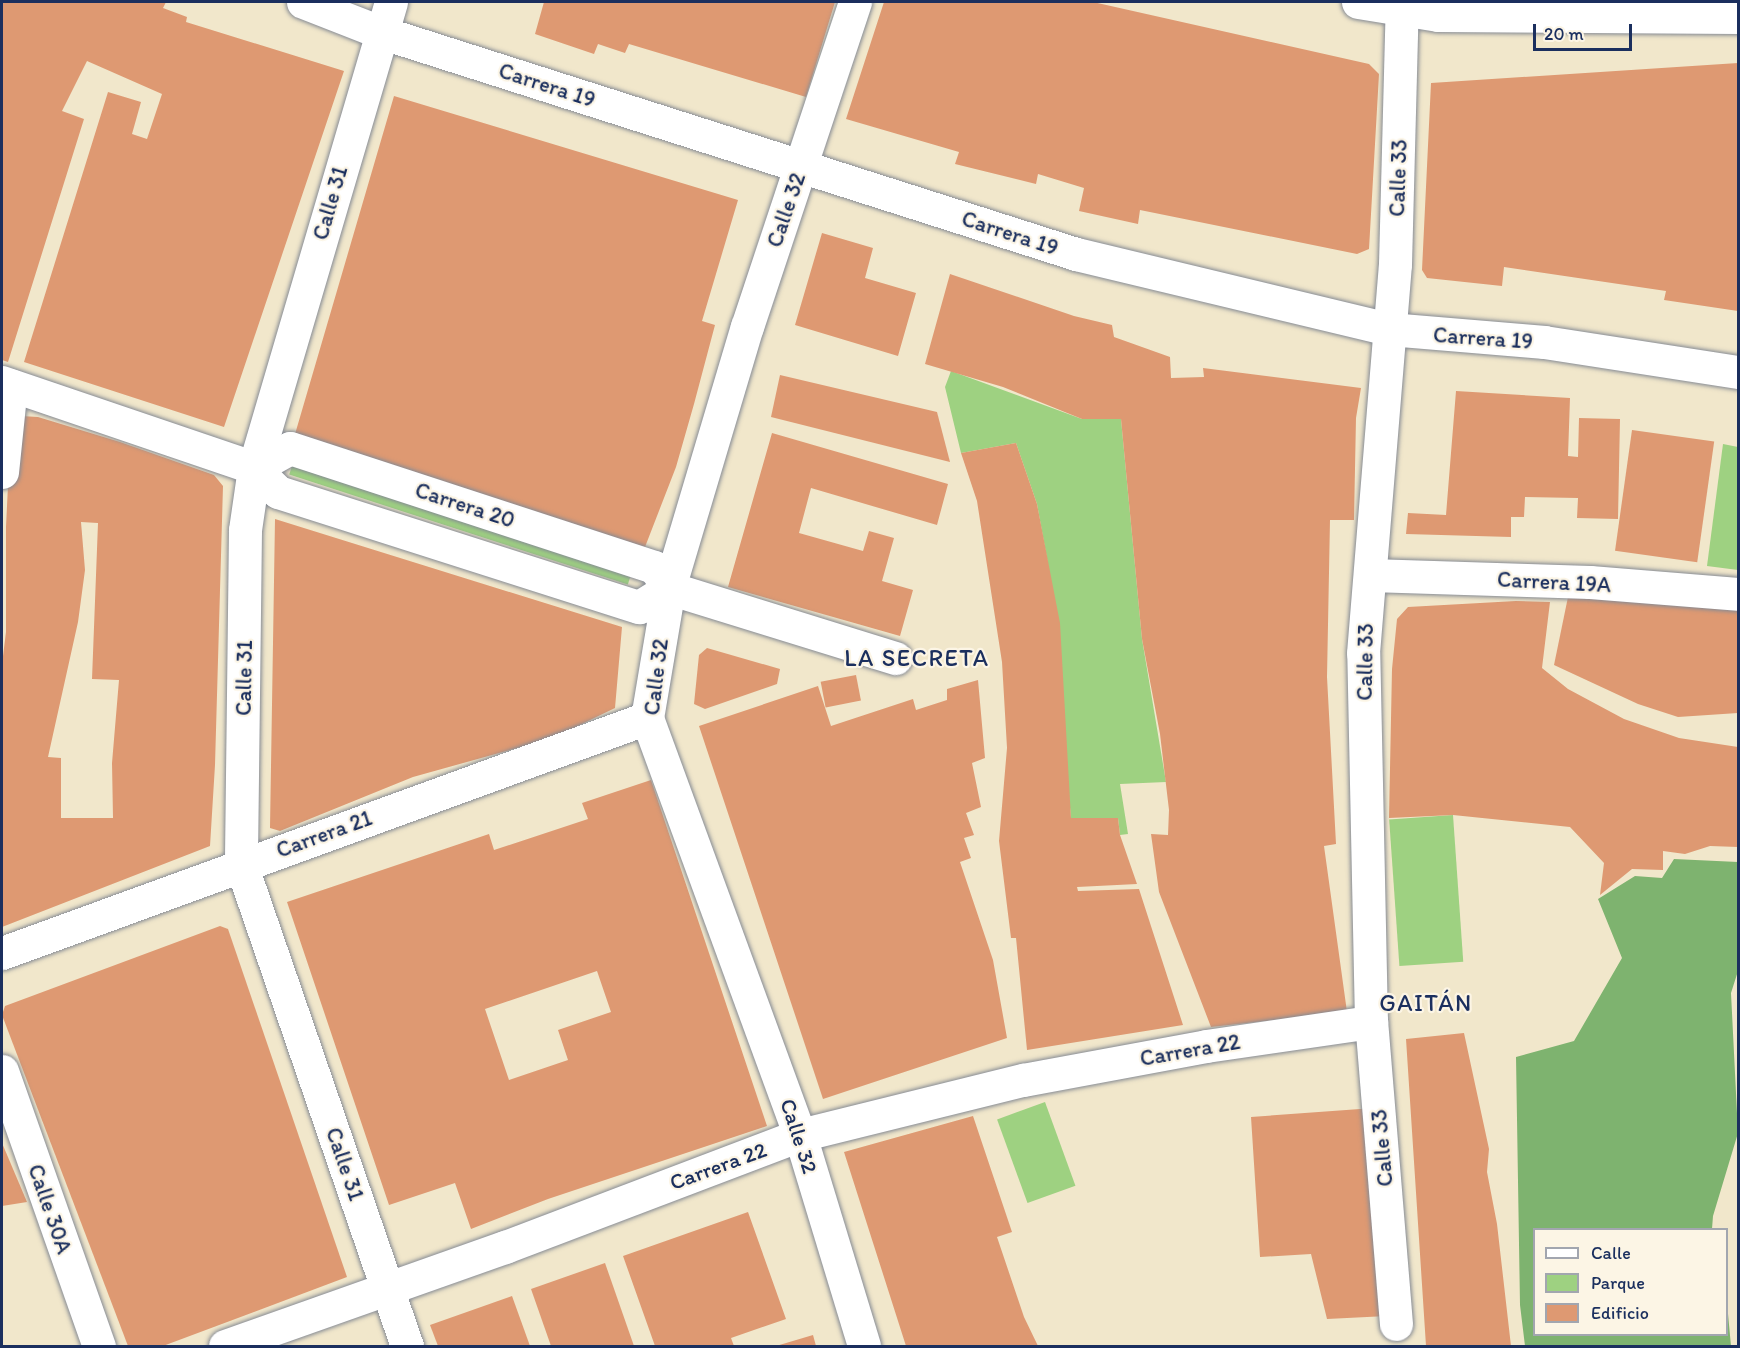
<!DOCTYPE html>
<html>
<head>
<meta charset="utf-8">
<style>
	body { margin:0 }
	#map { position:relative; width:1740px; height:1348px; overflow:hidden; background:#f1e7cb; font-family:Itim,sans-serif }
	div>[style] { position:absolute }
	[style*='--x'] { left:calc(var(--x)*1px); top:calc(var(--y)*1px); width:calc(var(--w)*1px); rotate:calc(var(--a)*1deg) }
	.green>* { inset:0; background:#9ed181; transform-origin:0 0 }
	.forest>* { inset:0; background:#7eb36f }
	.building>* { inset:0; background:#de9972; transform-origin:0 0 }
	.roads { filter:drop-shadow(0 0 2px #868b94) drop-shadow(0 0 2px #868b94) }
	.minor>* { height:33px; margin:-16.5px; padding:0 16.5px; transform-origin:16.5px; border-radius:16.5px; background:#fff }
	.major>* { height:33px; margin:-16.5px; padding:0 16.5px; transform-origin:16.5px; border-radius:16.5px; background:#fff }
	span { translate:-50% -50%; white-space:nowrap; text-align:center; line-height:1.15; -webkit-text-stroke:4.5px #fcf5e5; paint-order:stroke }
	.street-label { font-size:22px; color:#1b2f5e }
	.neighbourhood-label { font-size:24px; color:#1b2f5e; letter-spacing:1.5px }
	.frame { position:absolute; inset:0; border:3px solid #1b2f5e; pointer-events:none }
	.legend { position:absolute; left:1533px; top:1228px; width:195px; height:108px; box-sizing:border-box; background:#fcf5e5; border:2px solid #a2a6af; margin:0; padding:8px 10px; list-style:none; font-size:18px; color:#1b2f5e }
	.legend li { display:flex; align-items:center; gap:12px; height:30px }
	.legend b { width:30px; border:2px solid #a2a6af }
	.scale { position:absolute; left:1533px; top:24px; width:99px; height:27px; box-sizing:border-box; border:3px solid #1b2f5e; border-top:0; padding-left:8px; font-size:18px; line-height:21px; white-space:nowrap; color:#1b2f5e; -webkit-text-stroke:4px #fcf5e5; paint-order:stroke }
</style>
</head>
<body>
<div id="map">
	<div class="green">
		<i style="clip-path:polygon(951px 371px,1082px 419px,1121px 419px,1142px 639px,1166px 782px,1120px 784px,1128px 834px,1120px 835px,1118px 818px,1071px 818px,1048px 564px,1037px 504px,1016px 443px,961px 453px,945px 387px)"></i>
		<i style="clip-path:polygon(1723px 444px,1738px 447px,1738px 570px,1707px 566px)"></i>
		<i style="left:292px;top:466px;width:356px;height:9px;rotate:18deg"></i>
		<i style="left:1453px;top:815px;width:147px;height:64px;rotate:86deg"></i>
		<i style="left:1045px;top:1102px;width:89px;height:51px;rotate:70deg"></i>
	</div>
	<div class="forest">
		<i style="clip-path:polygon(1674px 859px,1738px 862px,1738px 971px,1731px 993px,1738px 1133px,1713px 1216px,1712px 1229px,1534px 1230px,1534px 1334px,1726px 1334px,1727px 1303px,1731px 1346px,1525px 1346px,1520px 1305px,1516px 1057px,1574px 1041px,1622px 958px,1598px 899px,1635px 876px,1662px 878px)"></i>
	</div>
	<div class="building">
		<i style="clip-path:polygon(2px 2px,166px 2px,163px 8px,187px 17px,186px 22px,344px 71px,224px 427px,24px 362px,108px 92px,141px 102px,132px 134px,147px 139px,162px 94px,87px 61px,62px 111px,84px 119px,8px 362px,2px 360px)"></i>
		<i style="clip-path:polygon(544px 2px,835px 2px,806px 97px,629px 44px,625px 53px,598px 44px,594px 54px,535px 34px)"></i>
		<i style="clip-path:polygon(884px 2px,1093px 2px,1369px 64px,1379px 74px,1369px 249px,1357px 254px,1140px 210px,1138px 224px,1079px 211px,1084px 188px,1038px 174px,1036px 184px,955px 164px,959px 152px,846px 119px)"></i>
		<i style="clip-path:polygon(1738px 63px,1738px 311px,1664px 300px,1666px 291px,1504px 267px,1502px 286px,1427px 278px,1422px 270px,1431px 83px)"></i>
		<i style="clip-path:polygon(394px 96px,738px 200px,702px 321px,715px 325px,694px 404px,676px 467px,645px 547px,293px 441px)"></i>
		<i style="clip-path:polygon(822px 233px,873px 248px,865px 278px,916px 293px,898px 356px,795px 325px)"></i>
		<i style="clip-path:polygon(950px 274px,1074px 316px,1112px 325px,1114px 337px,1170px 357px,1171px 378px,1204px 377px,1203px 368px,1361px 388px,1356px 418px,1354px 520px,1330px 520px,1327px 677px,1336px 844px,1324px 846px,1347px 1012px,1211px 1027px,1159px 892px,1151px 834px,1168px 835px,1169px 810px,1160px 734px,1142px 639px,1121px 419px,1082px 419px,1003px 387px,925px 364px)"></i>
		<i style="clip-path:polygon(780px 375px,937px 412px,950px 462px,771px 417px)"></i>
		<i style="clip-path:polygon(1456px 391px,1570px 398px,1568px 456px,1578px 457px,1579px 418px,1620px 419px,1618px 519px,1577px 518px,1578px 498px,1525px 497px,1524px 517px,1511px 517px,1511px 537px,1406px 534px,1408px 513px,1446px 515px)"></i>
		<i style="clip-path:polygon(evenodd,21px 416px,38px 417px,120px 442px,214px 475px,223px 486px,215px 765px,210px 846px,2px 927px,2px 664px,6px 632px,6px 527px,11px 423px,21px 416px,81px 522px,98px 523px,92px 679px,119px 680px,112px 763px,113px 818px,61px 818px,61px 758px,48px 757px,78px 622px,85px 570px,81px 522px)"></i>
		<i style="left:1632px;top:430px;width:83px;height:122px;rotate:8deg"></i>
		<i style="clip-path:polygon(772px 433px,948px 484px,937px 525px,811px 488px,799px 533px,863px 551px,869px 531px,894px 538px,882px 581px,913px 590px,900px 636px,728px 587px)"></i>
		<i style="clip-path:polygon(1016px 443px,1037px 504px,1060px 623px,1071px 818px,1118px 818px,1120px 835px,1137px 884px,1077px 887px,1078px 891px,1139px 889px,1183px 1025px,1027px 1050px,1016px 938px,1011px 938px,999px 841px,1007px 748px,1002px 662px,977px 501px,961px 453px)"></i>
		<i style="clip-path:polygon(275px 519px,622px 627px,615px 708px,553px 738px,413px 777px,280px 831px,270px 828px)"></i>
		<i style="clip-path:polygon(1568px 597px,1738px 609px,1738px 713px,1678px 717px,1638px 704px,1554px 665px)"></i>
		<i style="clip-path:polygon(1516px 601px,1550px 602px,1542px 668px,1568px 689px,1624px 719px,1679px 738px,1738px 747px,1738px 847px,1710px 846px,1685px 854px,1663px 851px,1663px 870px,1632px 869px,1600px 895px,1604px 863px,1570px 827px,1453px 815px,1389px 818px,1392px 669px,1397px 619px,1408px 607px)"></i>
		<i style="clip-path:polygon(707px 648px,780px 669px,777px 684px,705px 709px,694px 704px,699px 655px)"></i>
		<i style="left:856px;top:675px;width:26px;height:36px;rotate:79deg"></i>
		<i style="clip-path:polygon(978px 680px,985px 758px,972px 763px,981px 807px,966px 813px,974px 835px,964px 838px,971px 858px,960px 862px,993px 960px,1007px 1038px,823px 1099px,699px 726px,818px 686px,831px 726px,913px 699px,916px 710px,947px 700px,947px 689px)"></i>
		<i style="clip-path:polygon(evenodd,651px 780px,767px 1126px,548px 1199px,471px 1229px,455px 1183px,389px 1205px,287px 902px,489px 834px,494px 850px,588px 819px,582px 803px,651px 780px,597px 971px,611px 1012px,558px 1030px,568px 1060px,509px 1080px,485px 1009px,597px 971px)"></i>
		<i style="clip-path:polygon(220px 926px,228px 929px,347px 1277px,163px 1346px,128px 1346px,2px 1015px,5px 1006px)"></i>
		<i style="clip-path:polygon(1464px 1033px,1489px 1149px,1487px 1172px,1497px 1224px,1511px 1346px,1426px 1346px,1406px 1039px)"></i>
		<i style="clip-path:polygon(1374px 1108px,1387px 1316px,1327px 1319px,1311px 1254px,1260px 1257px,1251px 1117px)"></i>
		<i style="clip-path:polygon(973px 1116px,1012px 1232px,997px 1237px,1024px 1317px,1038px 1346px,906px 1346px,844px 1152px)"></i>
		<i style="clip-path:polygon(2px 1143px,27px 1202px,2px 1206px)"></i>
		<i style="clip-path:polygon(748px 1212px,786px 1319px,731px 1338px,734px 1346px,655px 1346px,623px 1256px)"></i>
		<i style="clip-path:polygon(605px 1263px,634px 1346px,551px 1346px,531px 1289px)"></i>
		<i style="clip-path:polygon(512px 1296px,530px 1346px,438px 1346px,430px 1325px)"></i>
		<i style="clip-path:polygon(813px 1335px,816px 1346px,776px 1346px)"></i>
	</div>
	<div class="roads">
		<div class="minor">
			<i style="--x:391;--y:2;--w:486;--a:106.4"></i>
			<i style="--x:254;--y:468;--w:63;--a:98.3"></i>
			<i style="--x:245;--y:530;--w:334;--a:90.7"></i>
			<i style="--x:241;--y:864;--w:510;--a:71"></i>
			<i style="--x:855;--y:2;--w:342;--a:108.4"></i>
			<i style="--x:747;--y:326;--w:273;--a:106.6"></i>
			<i style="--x:669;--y:588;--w:132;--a:99.6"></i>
			<i style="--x:647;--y:718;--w:444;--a:69.9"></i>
			<i style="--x:800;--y:1135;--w:220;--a:73.1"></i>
			<i style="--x:2;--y:382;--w:266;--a:18.8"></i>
			<i style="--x:254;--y:468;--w:34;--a:45"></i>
			<i style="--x:278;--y:492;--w:379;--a:17.7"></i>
			<i style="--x:639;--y:607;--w:36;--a:-32"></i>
			<i style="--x:254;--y:468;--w:41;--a:-29.1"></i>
			<i style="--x:290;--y:448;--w:383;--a:18.1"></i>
			<i style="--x:654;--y:567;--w:26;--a:54"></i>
			<i style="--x:669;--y:588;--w:237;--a:17.2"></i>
			<i style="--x:2;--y:472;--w:87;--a:-84.1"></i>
			<i style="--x:1370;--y:575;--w:220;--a:1.8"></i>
			<i style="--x:1590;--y:582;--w:148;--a:4.6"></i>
			<i style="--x:2;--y:953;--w:686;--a:-20.02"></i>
			<i style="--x:2;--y:1071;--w:292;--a:70.6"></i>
			<i style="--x:1396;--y:1324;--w:303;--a:-94.7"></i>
			<i style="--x:1371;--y:1022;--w:369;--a:-91.2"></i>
			<i style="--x:1363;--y:653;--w:390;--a:-85.3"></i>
			<i style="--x:1395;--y:264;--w:262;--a:-88.5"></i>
			<i style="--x:225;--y:1346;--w:297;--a:-19.5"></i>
			<i style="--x:505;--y:1247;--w:316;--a:-20.8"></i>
			<i style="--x:800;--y:1135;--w:230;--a:-13.9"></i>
			<i style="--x:1023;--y:1080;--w:186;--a:-10.5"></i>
			<i style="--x:1206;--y:1046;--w:167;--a:-8.3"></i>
		</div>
		<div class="major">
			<i style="--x:303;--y:2;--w:83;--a:21.3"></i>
			<i style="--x:380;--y:32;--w:731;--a:17.69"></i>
			<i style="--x:1076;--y:254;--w:322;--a:13.5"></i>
			<i style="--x:1389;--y:329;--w:156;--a:4.8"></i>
			<i style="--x:1544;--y:342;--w:196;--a:8.8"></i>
			<i style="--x:1358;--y:2;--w:81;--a:9.2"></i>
			<i style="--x:1438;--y:15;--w:300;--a:0.4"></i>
		</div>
	</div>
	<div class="street-label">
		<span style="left:547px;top:85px;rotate:18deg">Carrera 19</span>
		<span style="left:1398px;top:178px;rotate:-88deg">Calle 33</span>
		<span style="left:330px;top:203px;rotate:-74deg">Calle 31</span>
		<span style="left:786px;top:210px;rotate:-71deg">Calle 32</span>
		<span style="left:1010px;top:233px;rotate:18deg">Carrera 19</span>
		<span style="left:1483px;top:338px;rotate:4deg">Carrera 19</span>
		<span style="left:465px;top:505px;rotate:18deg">Carrera 20</span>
		<span style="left:1554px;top:582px;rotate:3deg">Carrera 19A</span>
		<span style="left:1365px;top:662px;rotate:-89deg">Calle 33</span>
		<span style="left:656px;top:677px;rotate:-83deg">Calle 32</span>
		<span style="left:244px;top:678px;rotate:-89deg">Calle 31</span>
		<span style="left:324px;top:834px;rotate:-20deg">Carrera 21</span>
		<span style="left:1190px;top:1050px;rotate:-10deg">Carrera 22</span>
		<span style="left:799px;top:1136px;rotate:72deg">Calle 32</span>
		<span style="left:1382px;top:1148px;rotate:-95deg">Calle 33</span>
		<span style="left:345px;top:1164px;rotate:71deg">Calle 31</span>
		<span style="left:718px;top:1166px;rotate:-20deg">Carrera 22</span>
		<span style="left:50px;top:1209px;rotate:71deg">Calle 30A</span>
	</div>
	<div class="neighbourhood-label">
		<span style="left:917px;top:658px">LA SECRETA</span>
		<span style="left:1426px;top:1003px">GAITÁN</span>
	</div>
	<div class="frame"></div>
	<ul class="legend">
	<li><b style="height:8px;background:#fff"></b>Calle</li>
	<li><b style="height:16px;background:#9ed181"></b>Parque</li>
	<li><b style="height:16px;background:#de9972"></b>Edificio</li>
	</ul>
	<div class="scale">20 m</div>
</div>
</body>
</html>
